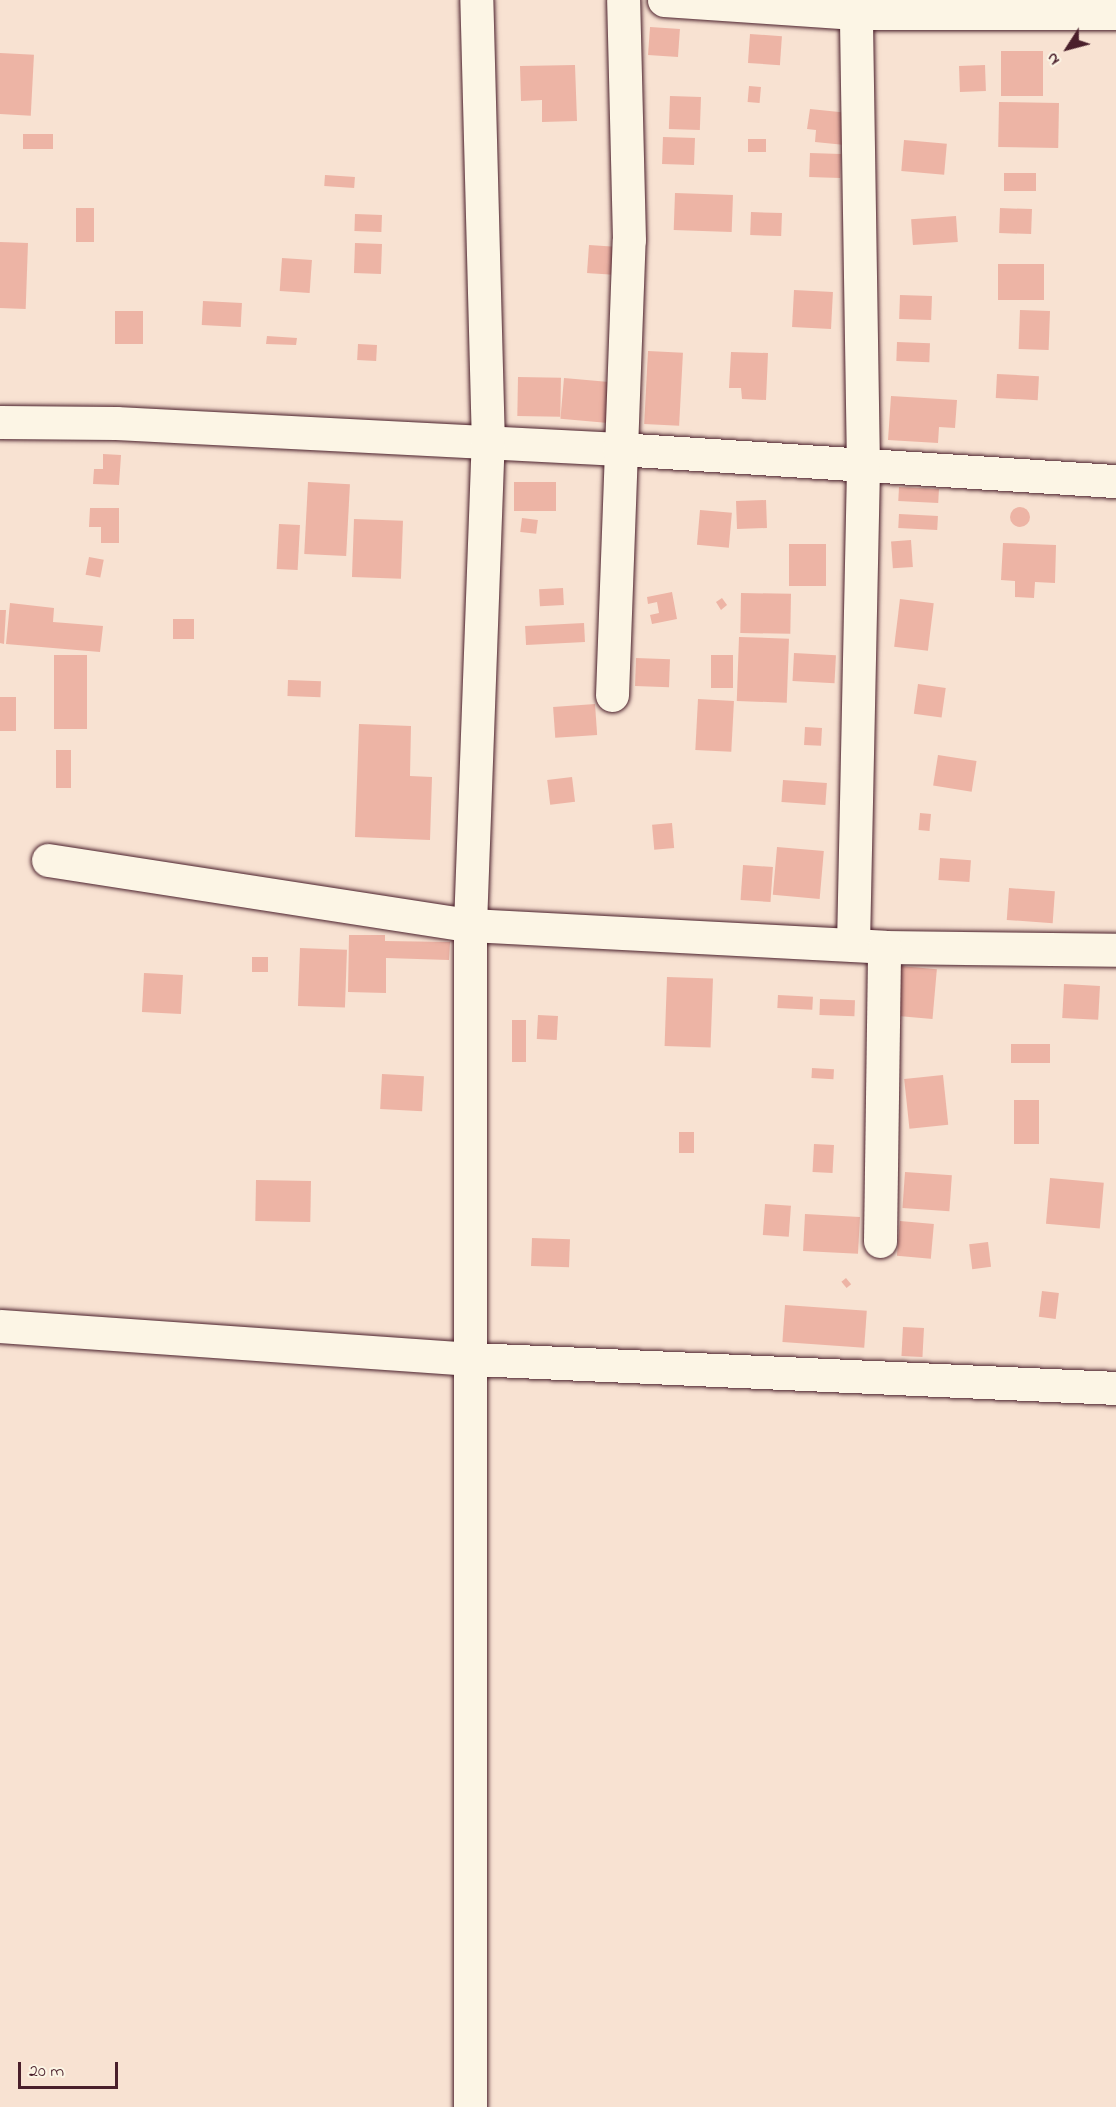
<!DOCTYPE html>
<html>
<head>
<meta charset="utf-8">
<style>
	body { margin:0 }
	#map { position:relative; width:1116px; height:2107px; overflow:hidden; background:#f8e2d2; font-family:"Indie Flower",sans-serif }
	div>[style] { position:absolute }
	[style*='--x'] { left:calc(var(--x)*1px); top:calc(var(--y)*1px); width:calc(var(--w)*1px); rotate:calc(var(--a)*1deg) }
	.building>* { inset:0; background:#edb4a5; transform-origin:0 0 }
	.round { border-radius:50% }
	.roads { filter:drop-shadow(0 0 2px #4a1f2b) drop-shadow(0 0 2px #4a1f2b) }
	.minor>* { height:33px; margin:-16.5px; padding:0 16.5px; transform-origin:16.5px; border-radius:16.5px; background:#fcf5e5 }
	span { translate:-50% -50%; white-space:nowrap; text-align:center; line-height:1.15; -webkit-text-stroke:6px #fcf5e5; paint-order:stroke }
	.north { position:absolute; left:1038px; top:18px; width:60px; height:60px; -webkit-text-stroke:4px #fcf5e5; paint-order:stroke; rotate:234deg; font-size:16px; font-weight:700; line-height:24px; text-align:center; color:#4a1f2b }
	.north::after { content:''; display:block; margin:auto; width:21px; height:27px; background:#4a1f2b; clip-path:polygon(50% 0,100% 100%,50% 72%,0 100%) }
	.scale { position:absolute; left:18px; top:2062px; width:100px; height:27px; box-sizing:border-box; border:3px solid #4a1f2b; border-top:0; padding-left:8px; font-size:18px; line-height:21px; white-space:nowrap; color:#4a1f2b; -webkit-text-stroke:4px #fcf5e5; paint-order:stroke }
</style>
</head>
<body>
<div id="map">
	<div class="building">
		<i style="left:650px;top:27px;width:30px;height:28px;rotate:4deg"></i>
		<i style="left:750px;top:34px;width:32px;height:29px;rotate:4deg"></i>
		<i style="left:1001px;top:51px;width:42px;height:45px"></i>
		<i style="left:0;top:53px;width:34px;height:61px;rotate:3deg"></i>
		<i style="clip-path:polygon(575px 65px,577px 121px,542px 122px,542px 100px,521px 101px,520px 66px)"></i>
		<i style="left:985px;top:65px;width:26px;height:26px;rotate:88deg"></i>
		<i style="left:749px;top:86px;width:12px;height:16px;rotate:5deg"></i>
		<i style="left:670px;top:96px;width:31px;height:33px;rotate:2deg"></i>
		<i style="left:999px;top:102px;width:60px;height:45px;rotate:1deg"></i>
		<i style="clip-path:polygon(810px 109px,849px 113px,845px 145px,815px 142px,816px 130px,807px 129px)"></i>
		<i style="left:23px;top:134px;width:30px;height:15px"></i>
		<i style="left:663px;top:137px;width:32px;height:27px;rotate:2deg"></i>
		<i style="left:748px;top:139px;width:18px;height:13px"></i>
		<i style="left:904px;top:140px;width:43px;height:31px;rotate:5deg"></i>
		<i style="left:810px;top:153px;width:31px;height:24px;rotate:2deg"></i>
		<i style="left:1004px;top:173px;width:32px;height:18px"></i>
		<i style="left:325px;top:175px;width:30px;height:11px;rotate:4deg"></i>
		<i style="left:675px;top:193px;width:58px;height:37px;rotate:2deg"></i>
		<i style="left:76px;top:208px;width:18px;height:34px"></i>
		<i style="left:1000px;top:208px;width:32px;height:25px;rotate:2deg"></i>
		<i style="left:751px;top:212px;width:31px;height:23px;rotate:2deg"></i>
		<i style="left:355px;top:214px;width:27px;height:17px;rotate:2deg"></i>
		<i style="left:956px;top:216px;width:26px;height:45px;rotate:86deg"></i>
		<i style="left:0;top:242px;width:28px;height:66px;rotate:2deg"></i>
		<i style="left:355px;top:243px;width:27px;height:30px;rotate:2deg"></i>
		<i style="left:589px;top:245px;width:26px;height:28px;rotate:4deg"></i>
		<i style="left:282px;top:258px;width:30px;height:33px;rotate:4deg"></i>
		<i style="left:998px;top:264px;width:46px;height:36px"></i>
		<i style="left:794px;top:290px;width:39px;height:37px;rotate:3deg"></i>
		<i style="left:900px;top:295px;width:32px;height:24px;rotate:2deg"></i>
		<i style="left:203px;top:301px;width:39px;height:24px;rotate:3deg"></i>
		<i style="left:1020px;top:310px;width:30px;height:39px;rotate:2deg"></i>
		<i style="left:115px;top:311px;width:28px;height:33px"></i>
		<i style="clip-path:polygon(267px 336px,297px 338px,296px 345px,266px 344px)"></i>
		<i style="left:897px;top:342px;width:33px;height:19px;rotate:2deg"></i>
		<i style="left:358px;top:344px;width:19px;height:16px;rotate:3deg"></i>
		<i style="left:648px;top:351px;width:35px;height:73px;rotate:3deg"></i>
		<i style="clip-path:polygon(731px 352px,768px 353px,766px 400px,742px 399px,741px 388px,729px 388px)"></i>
		<i style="left:997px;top:374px;width:42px;height:24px;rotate:3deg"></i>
		<i style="left:518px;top:377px;width:43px;height:39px;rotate:1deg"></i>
		<i style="left:564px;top:378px;width:48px;height:41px;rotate:5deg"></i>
		<i style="clip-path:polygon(891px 396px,957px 400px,955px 428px,939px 427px,938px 443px,888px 440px)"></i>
		<i style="clip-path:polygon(103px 454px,121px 455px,119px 485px,93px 484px,94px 469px,103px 469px)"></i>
		<i style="left:308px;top:482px;width:42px;height:72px;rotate:3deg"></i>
		<i style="left:514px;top:482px;width:42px;height:29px"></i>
		<i style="left:899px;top:487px;width:40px;height:14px;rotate:3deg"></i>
		<i style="left:766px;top:500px;width:28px;height:30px;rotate:88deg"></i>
		<i class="round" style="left:1010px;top:507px;width:20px;height:20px"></i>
		<i style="clip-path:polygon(90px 508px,119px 508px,119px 543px,101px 543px,101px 527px,89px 527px)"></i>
		<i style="left:700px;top:510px;width:32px;height:35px;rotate:5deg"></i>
		<i style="left:899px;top:514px;width:39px;height:14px;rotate:3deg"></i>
		<i style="left:522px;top:518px;width:16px;height:14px;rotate:7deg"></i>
		<i style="left:354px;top:519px;width:49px;height:58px;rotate:2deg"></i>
		<i style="left:279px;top:524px;width:21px;height:45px;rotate:3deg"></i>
		<i style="left:911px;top:540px;width:27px;height:20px;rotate:86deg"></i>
		<i style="clip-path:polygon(1003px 543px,1056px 545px,1055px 583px,1035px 582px,1034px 598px,1015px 597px,1015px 581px,1001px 580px)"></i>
		<i style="left:789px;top:544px;width:37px;height:42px"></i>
		<i style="left:89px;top:557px;width:15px;height:18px;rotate:11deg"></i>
		<i style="left:563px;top:588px;width:17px;height:24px;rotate:87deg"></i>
		<i style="clip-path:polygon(672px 592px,677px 619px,652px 624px,650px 615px,659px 613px,657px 602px,648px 604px,647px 597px)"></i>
		<i style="left:741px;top:593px;width:50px;height:40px;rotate:1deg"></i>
		<i style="clip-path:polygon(722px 598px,727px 605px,721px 610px,716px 602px)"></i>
		<i style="left:900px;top:599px;width:34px;height:48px;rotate:7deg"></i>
		<i style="clip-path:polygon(10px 603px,54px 608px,53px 622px,103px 626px,100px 652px,6px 644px)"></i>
		<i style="clip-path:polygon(0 610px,6px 610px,4px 644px,0 643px)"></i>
		<i style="left:173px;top:619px;width:21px;height:20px"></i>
		<i style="left:584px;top:623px;width:19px;height:59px;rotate:87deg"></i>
		<i style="left:739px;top:637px;width:50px;height:64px;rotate:2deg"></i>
		<i style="left:794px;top:653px;width:42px;height:28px;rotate:3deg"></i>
		<i style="left:54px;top:655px;width:33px;height:74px"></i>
		<i style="left:711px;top:655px;width:22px;height:33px"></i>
		<i style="left:636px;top:658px;width:34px;height:28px;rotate:2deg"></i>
		<i style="left:288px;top:680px;width:33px;height:16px;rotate:2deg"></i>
		<i style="left:918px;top:684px;width:28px;height:30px;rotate:8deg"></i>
		<i style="left:0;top:697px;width:16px;height:34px"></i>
		<i style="left:698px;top:699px;width:36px;height:51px;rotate:3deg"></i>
		<i style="left:595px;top:704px;width:31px;height:42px;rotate:86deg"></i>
		<i style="clip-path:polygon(359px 724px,411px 726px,410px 776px,432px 777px,430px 840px,355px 837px)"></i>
		<i style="left:805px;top:727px;width:17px;height:18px;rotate:3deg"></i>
		<i style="left:56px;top:750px;width:15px;height:38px"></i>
		<i style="left:938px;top:755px;width:39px;height:31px;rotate:9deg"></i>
		<i style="left:572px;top:777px;width:25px;height:25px;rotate:83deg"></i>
		<i style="left:783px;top:780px;width:44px;height:22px;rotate:4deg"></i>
		<i style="left:920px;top:813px;width:11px;height:17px;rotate:5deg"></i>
		<i style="left:672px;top:823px;width:25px;height:20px;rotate:85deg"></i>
		<i style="left:777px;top:847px;width:47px;height:48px;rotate:5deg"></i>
		<i style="left:940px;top:858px;width:31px;height:22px;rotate:4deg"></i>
		<i style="left:743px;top:865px;width:30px;height:35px;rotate:4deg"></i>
		<i style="left:1009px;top:888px;width:46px;height:32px;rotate:4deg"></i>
		<i style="clip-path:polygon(349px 935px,385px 935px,385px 941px,450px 942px,449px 960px,386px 958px,386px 993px,348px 992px)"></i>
		<i style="left:300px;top:948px;width:47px;height:58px;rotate:2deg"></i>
		<i style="left:252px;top:957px;width:16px;height:15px"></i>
		<i style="left:900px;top:966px;width:37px;height:50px;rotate:5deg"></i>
		<i style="left:144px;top:973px;width:39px;height:39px;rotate:3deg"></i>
		<i style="left:667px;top:977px;width:46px;height:69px;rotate:2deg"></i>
		<i style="left:1064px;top:984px;width:36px;height:34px;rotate:3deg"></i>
		<i style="left:778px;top:995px;width:35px;height:13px;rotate:3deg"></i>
		<i style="left:820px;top:999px;width:35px;height:16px;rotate:2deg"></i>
		<i style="left:538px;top:1015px;width:20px;height:24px;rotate:3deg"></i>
		<i style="left:512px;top:1020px;width:14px;height:42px"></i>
		<i style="left:1011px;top:1044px;width:39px;height:19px"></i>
		<i style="left:812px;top:1068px;width:22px;height:10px;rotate:3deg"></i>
		<i style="left:382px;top:1074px;width:42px;height:35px;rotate:3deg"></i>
		<i style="left:943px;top:1075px;width:50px;height:39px;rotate:84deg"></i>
		<i style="left:1039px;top:1100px;width:44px;height:25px;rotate:90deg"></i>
		<i style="left:679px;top:1132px;width:15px;height:21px"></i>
		<i style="left:814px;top:1144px;width:20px;height:28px;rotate:3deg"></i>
		<i style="left:905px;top:1172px;width:47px;height:36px;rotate:4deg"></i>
		<i style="left:1050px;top:1178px;width:54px;height:46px;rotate:5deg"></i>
		<i style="left:256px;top:1180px;width:55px;height:41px;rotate:1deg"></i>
		<i style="left:765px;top:1204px;width:26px;height:31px;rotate:4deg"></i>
		<i style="left:805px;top:1214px;width:55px;height:37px;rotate:3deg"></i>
		<i style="left:900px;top:1221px;width:34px;height:35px;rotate:5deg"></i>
		<i style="left:532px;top:1238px;width:38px;height:28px;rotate:2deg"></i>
		<i style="left:988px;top:1242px;width:25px;height:19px;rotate:83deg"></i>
		<i style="left:846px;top:1278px;width:8px;height:6px;rotate:50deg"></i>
		<i style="left:1042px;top:1291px;width:17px;height:26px;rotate:7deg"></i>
		<i style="left:785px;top:1305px;width:82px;height:37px;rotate:4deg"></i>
		<i style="left:903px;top:1327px;width:21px;height:29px;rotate:3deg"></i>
	</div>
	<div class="roads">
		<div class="minor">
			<i style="--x:664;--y:0;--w:192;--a:3.9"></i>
			<i style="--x:856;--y:13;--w:260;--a:0"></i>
			<i style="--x:0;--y:422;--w:116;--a:0.5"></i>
			<i style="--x:116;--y:423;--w:504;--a:2.96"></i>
			<i style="--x:619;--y:449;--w:498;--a:3.7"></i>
			<i style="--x:612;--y:695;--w:455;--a:-87.9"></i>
			<i style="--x:629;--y:240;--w:240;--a:-91.4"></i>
			<i style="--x:48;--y:860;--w:427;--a:8.8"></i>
			<i style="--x:470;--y:925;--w:415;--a:3"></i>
			<i style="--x:884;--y:947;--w:232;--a:0.7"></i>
			<i style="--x:853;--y:945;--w:478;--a:-88.8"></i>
			<i style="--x:863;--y:467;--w:454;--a:-90.9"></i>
			<i style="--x:880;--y:1241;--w:294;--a:-89.2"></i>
			<i style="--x:0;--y:1326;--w:474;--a:4"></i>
			<i style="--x:473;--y:1359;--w:644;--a:2.58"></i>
			<i style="--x:470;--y:2107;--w:1182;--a:-90"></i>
			<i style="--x:470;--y:925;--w:480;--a:-87.9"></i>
			<i style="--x:488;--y:445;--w:445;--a:-91.5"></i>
		</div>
	</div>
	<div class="north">N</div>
	<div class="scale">20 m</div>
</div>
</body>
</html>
